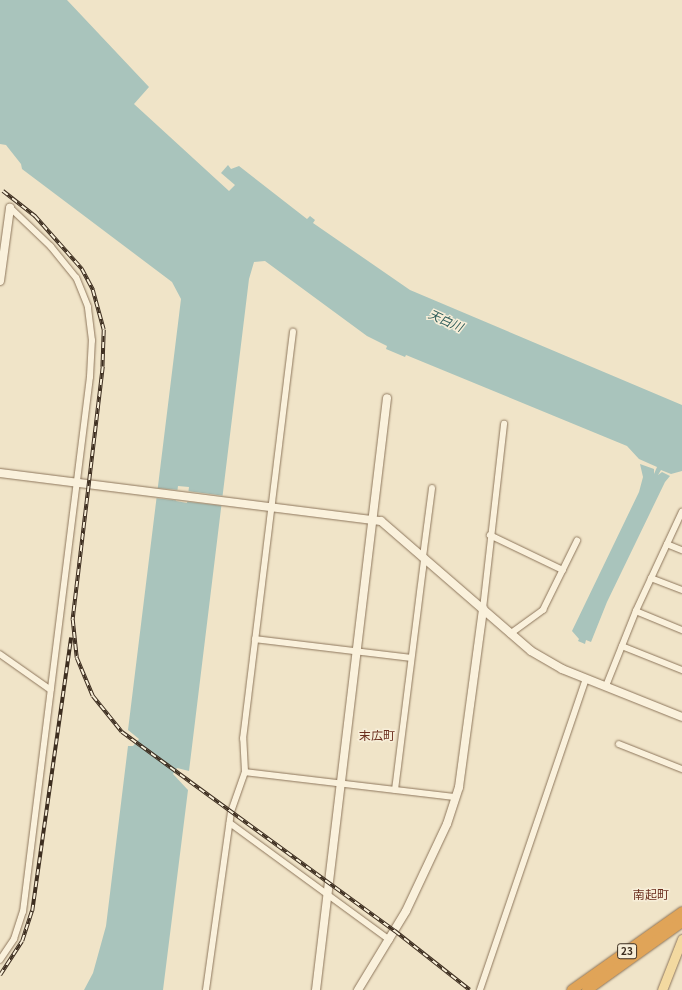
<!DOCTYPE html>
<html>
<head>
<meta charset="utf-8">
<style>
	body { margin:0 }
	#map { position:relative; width:682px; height:990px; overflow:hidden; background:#f0e4c8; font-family:Georgia,"Noto Sans JP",serif }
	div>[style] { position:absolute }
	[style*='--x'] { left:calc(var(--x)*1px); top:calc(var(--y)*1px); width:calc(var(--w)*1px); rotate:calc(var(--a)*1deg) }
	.water>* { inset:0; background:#a9c4bc }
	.pier>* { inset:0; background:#f0e4c8 }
	.roads { filter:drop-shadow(0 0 1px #8d765c) drop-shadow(0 0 1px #8d765c) }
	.street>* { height:5.5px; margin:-2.75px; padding:0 2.75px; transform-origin:2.75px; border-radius:2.75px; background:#faf1dc }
	.secondary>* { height:8px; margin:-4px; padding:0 4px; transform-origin:4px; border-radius:4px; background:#faf1dc }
	.primary>* { height:9px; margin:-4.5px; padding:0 4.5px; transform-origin:4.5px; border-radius:4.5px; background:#f3d9a0 }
	.highway>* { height:10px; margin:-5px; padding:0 5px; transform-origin:5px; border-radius:5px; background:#e0a458 }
	.rail>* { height:3.5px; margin-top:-1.75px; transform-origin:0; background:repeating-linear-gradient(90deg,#f7eed8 0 6px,#3d2e20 0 12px); box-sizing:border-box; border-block:1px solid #3d2e20 }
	span { translate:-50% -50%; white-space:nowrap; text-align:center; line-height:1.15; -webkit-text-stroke:3px #f7eed8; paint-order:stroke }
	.shield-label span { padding:1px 3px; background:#f7eed8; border:1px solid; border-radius:3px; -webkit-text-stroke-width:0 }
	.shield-label { font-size:10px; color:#3d2e20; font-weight:700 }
	.water-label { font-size:12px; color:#2f5d5a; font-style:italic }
	.neighbourhood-label { font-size:12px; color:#6b2e1e }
</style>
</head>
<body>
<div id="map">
	<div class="water">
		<i style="clip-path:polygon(evenodd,0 0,67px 0,149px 87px,134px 104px,229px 191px,235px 185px,221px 173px,228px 165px,231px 169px,239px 166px,307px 219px,310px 216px,315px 220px,313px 223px,410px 290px,682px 405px,682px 471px,671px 474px,661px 470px,658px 475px,662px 472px,670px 476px,665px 482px,607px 602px,591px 642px,586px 640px,585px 644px,578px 641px,579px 639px,572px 631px,639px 492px,643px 477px,640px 464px,654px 469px,654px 474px,657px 467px,639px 459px,627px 446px,406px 355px,405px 357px,386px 349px,387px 346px,367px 336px,265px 261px,254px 262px,249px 279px,189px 771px,177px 768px,173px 774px,188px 790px,163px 990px,84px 990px,93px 973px,106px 926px,128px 746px,133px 746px,139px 739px,128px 730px,181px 299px,172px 282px,22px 169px,21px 164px,6px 145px,0 144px,0 0,178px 486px,189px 487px,187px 503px,176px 501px,178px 486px)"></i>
	</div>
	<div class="pier">
		<i style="clip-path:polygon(157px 488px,179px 490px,178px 500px,186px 500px,187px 491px,225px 496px,224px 506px,155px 498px)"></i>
	</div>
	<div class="roads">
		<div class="street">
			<i style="--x:490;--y:535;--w:81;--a:25.6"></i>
			<i style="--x:667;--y:544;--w:16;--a:22"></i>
			<i style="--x:423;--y:557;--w:69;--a:-82.5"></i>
			<i style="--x:651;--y:578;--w:33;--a:21"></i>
			<i style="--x:483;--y:609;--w:186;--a:-83.5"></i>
			<i style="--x:636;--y:611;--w:50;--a:22.4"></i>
			<i style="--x:510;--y:634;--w:41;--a:-36"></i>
			<i style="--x:543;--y:610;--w:77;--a:-63.8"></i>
			<i style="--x:255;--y:639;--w:157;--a:6.9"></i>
			<i style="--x:622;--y:646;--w:65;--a:21.8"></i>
			<i style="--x:0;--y:654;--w:62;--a:35.2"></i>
			<i style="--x:606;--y:686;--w:81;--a:-68.2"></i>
			<i style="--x:636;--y:611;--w:109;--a:-65.1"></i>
			<i style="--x:619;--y:744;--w:68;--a:21.6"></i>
			<i style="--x:245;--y:772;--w:212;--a:6.8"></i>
			<i style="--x:395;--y:790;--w:233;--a:-82.8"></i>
			<i style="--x:230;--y:823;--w:198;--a:36.2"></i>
			<i style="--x:0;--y:960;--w:25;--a:-56"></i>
			<i style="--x:14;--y:939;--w:28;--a:-72"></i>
			<i style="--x:23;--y:912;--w:539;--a:-82.86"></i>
			<i style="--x:90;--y:377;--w:36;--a:-87"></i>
			<i style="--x:92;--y:341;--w:34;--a:-97"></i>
			<i style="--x:88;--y:307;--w:31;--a:-112"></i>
			<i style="--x:76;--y:278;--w:40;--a:-129"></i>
			<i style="--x:51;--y:247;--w:57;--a:-136.4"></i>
			<i style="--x:206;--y:990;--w:180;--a:-82"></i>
			<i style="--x:231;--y:812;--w:42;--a:-70.7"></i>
			<i style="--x:245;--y:772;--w:33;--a:-93"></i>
			<i style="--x:243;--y:739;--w:410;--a:-83"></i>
			<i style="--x:480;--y:990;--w:329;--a:-71.2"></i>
		</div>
		<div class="secondary">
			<i style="--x:0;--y:281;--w:74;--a:-82.2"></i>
			<i style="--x:0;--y:473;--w:384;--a:7.2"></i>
			<i style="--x:381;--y:521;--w:198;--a:40.9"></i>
			<i style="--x:531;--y:651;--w:36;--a:30"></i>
			<i style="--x:562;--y:669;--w:129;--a:21.8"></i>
			<i style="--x:316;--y:990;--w:596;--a:-83.16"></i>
			<i style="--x:358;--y:990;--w:92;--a:-58.7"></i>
			<i style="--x:406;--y:911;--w:96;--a:-64.8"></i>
			<i style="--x:447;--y:824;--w:39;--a:-72"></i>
			<i style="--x:459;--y:787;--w:180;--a:-82.3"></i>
		</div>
		<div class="primary">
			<i style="--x:662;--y:990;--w:55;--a:-68.6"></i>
		</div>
		<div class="highway">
			<i style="--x:572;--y:990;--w:135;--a:-35.3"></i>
			<i style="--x:587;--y:990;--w:117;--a:-35.6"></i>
		</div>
	</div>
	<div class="rail">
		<i style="--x:3;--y:191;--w:41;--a:38"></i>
		<i style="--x:35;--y:216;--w:71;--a:48.4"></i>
		<i style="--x:82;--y:269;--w:24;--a:62"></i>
		<i style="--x:93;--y:290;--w:41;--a:74.6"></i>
		<i style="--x:104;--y:330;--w:37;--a:92"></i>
		<i style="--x:103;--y:367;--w:255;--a:96.8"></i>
		<i style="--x:73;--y:620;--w:38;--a:84"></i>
		<i style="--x:77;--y:658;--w:41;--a:67.2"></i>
		<i style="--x:93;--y:696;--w:46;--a:51.1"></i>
		<i style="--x:122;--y:732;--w:338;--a:36.1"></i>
		<i style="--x:395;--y:931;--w:95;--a:38.2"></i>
		<i style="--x:0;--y:975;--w:40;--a:-57.1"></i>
		<i style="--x:22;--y:941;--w:32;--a:-72"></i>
		<i style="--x:32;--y:911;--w:276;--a:-81.9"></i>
	</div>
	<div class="shield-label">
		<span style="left:627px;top:951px">23</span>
	</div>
	<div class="water-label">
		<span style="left:446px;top:320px;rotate:24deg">天白川</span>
	</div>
	<div class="neighbourhood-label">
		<span style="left:377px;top:735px">末広町</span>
		<span style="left:651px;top:894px">南起町</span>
	</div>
</div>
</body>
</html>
